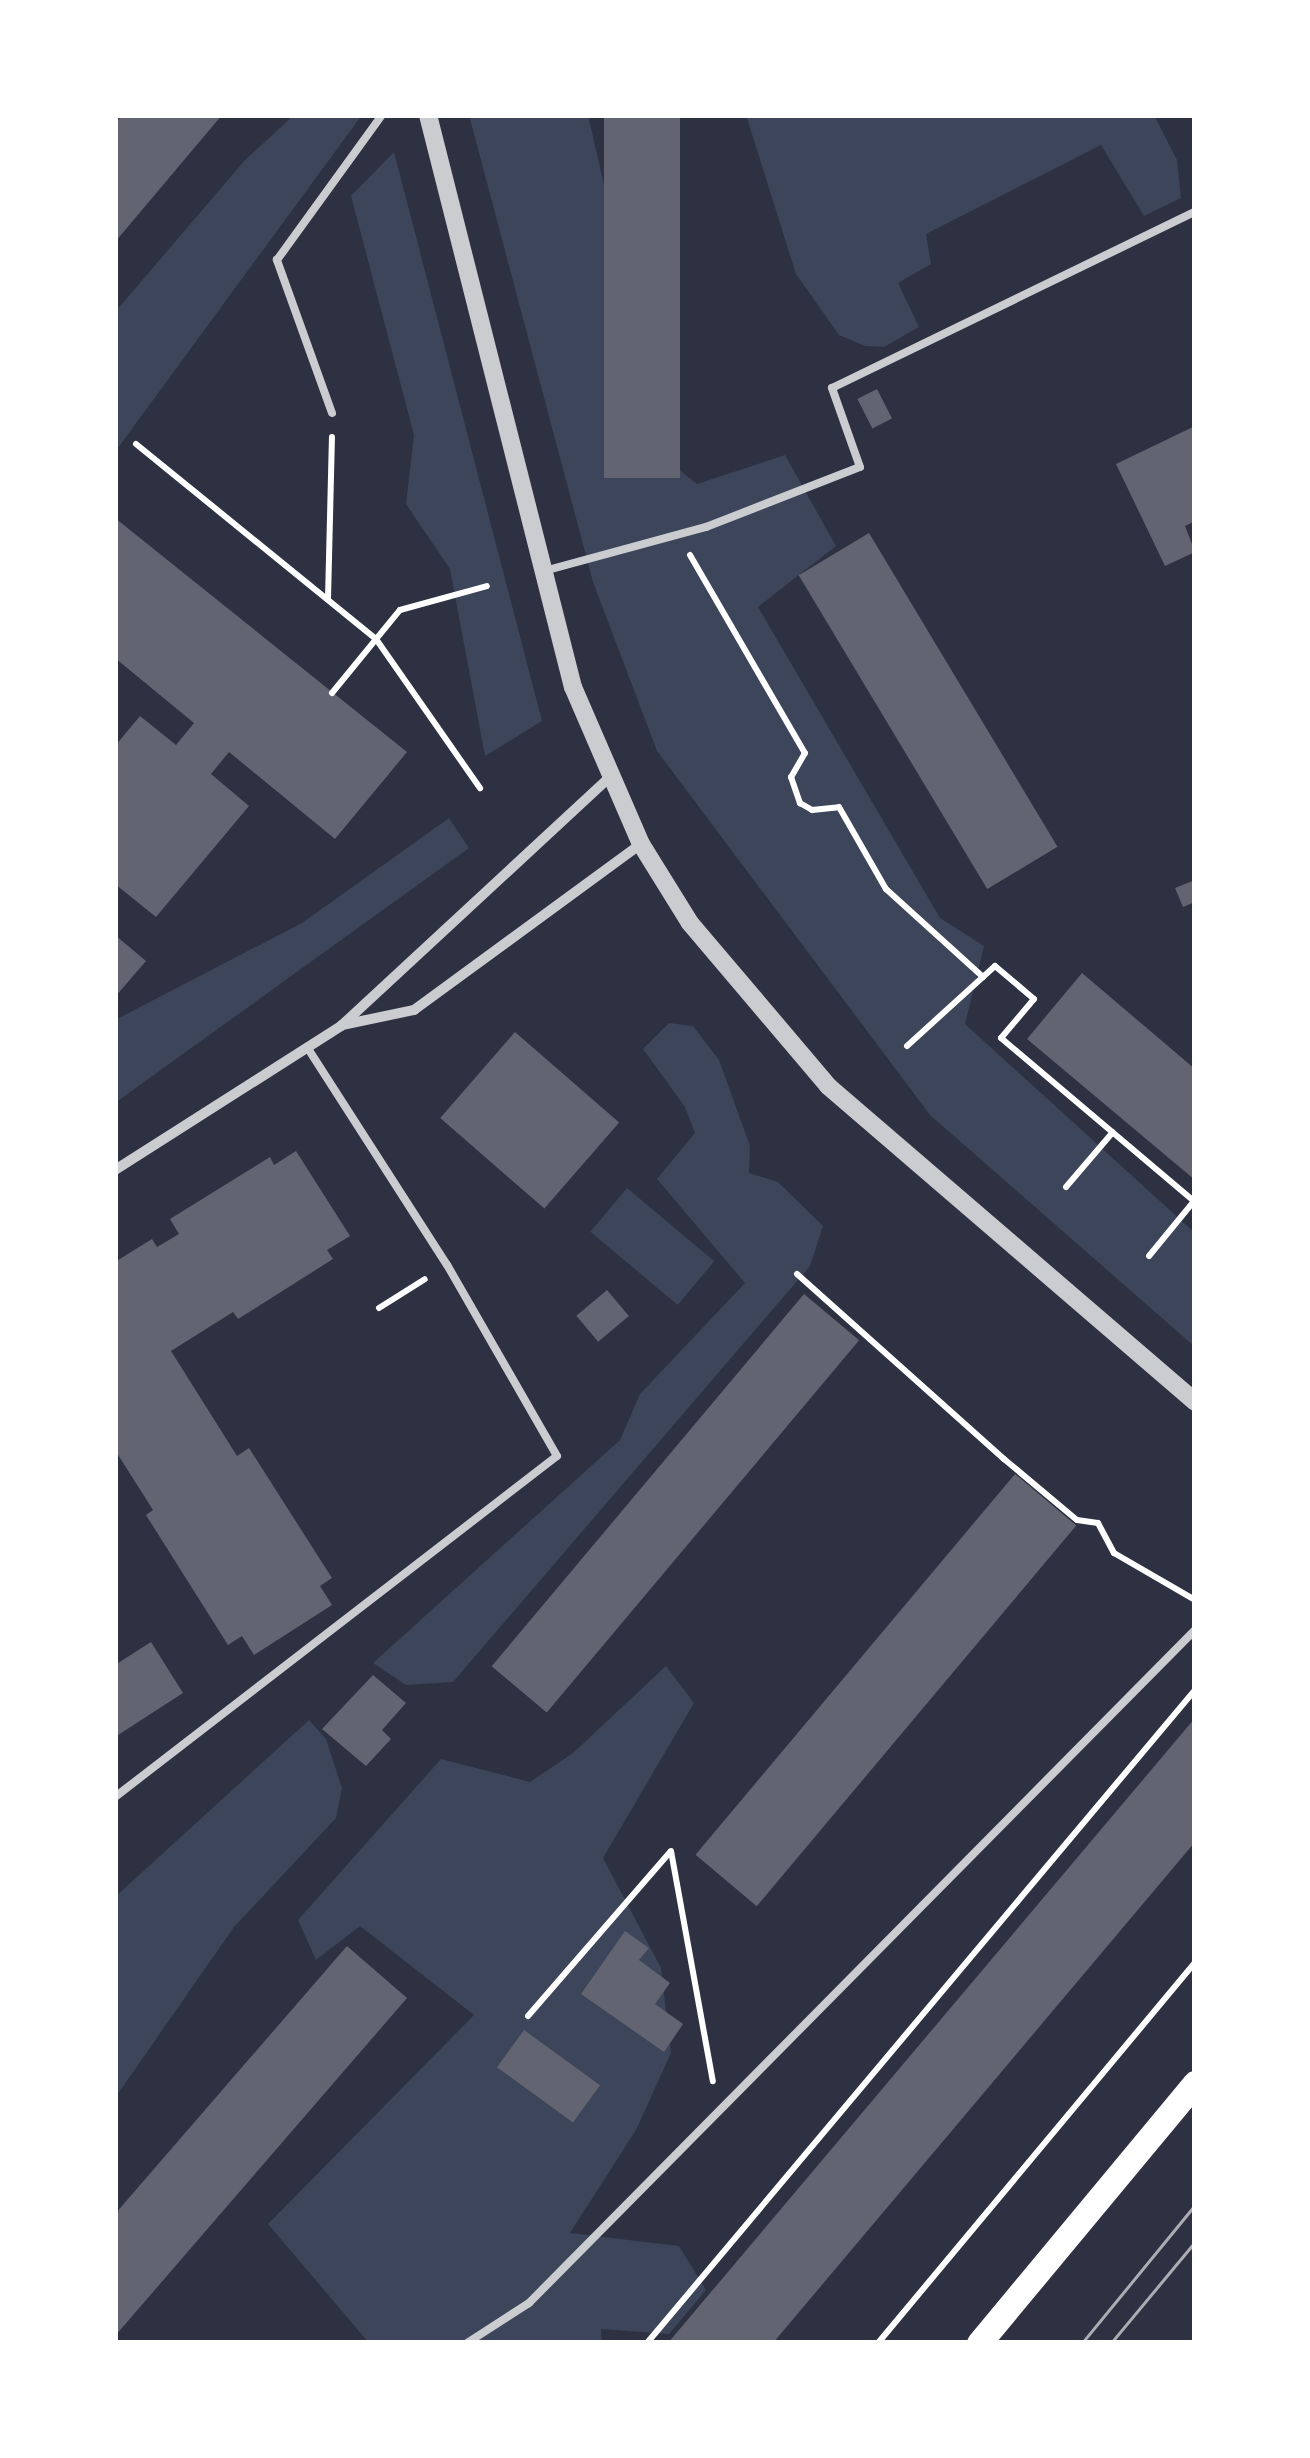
<!DOCTYPE html>
<html>
<head>
<meta charset="utf-8">
<style>
	body { margin:0 }
	#map { position:relative; width:1310px; height:2458px; overflow:hidden; background:#2d3142; font-family:"Alegreya Sans",sans-serif }
	div>[style] { position:absolute }
	[style*='--x'] { left:calc(var(--x)*1px); top:calc(var(--y)*1px); width:calc(var(--w)*1px); rotate:calc(var(--a)*1deg) }
	.green>* { inset:0; background:#3c4559; transform-origin:0 0 }
	.building>* { inset:0; background:#626471; transform-origin:0 0 }
	.path>* { height:6px; margin:-3px; padding:0 3px; transform-origin:3px; border-radius:3px; background:#fff }
	.service>* { height:8px; margin:-4px; padding:0 4px; transform-origin:4px; border-radius:4px; background:#caccd0 }
	.minor>* { height:10px; margin:-5px; padding:0 5px; transform-origin:5px; border-radius:5px; background:#caccd0 }
	.tertiary>* { height:18px; margin:-9px; padding:0 9px; transform-origin:9px; border-radius:9px; background:#caccd0 }
	.primary>* { height:25px; margin:-12.5px; padding:0 12.5px; transform-origin:12.5px; border-radius:12.5px; background:#fff }
	.tram>* { height:2.5px; margin:-1.25px; padding:0 1.25px; transform-origin:1.25px; border-radius:1.25px; background:#abadb3 }
	span { translate:-50% -50%; white-space:nowrap; text-align:center; line-height:1.15; -webkit-text-stroke:10px #fff; paint-order:stroke }
	.frame { position:absolute; inset:0; border:118px solid #fff; pointer-events:none }
</style>
</head>
<body>
<div id="map">
	<div class="green">
		<i style="clip-path:polygon(294px 115px,362px 115px,115px 452px,115px 312px,245px 160px)"></i>
		<i style="clip-path:polygon(469px 115px,588px 115px,667px 460px,697px 484px,785px 455px,836px 546px,758px 607px,940px 918px,984px 946px,965px 1024px,1195px 1233px,1195px 1347px,930px 1115px,657px 751px,593px 582px)"></i>
		<i style="clip-path:polygon(746px 115px,1154px 115px,1177px 160px,1181px 198px,1144px 216px,1101px 145px,926px 234px,931px 264px,898px 283px,919px 327px,884px 347px,865px 346px,839px 335px,796px 274px)"></i>
		<i style="clip-path:polygon(394px 152px,542px 721px,485px 756px,450px 569px,406px 504px,414px 435px,351px 196px)"></i>
		<i style="clip-path:polygon(449px 818px,469px 848px,115px 1103px,115px 1020px,302px 923px)"></i>
		<i style="clip-path:polygon(669px 1023px,693px 1026px,719px 1060px,750px 1146px,749px 1173px,778px 1182px,823px 1226px,810px 1266px,453px 1682px,406px 1685px,373px 1663px,620px 1440px,640px 1394px,745px 1283px,657px 1179px,695px 1133px,685px 1107px,643px 1049px)"></i>
		<i style="left:627px;top:1188px;width:114px;height:57px;rotate:40deg"></i>
		<i style="clip-path:polygon(666px 1666px,694px 1703px,603px 1858px,661px 1968px,671px 2053px,636px 2130px,570px 2233px,679px 2246px,706px 2290px,669px 2334px,601px 2329px,602px 2343px,369px 2343px,268px 2224px,474px 2015px,360px 1926px,316px 1960px,298px 1920px,441px 1759px,530px 1782px,573px 1753px)"></i>
		<i style="clip-path:polygon(309px 1720px,326px 1739px,342px 1788px,336px 1818px,234px 1927px,115px 2098px,115px 1897px)"></i>
	</div>
	<div class="building">
		<i style="clip-path:polygon(122px 115px,222px 115px,115px 242px,115px 124px)"></i>
		<i style="left:604px;top:115px;width:76px;height:363px"></i>
		<i style="left:877px;top:389px;width:33px;height:22px;rotate:63deg"></i>
		<i style="clip-path:polygon(1195px 426px,1195px 521px,1185px 526px,1195px 552px,1165px 566px,1116px 464px)"></i>
		<i style="clip-path:polygon(115px 518px,407px 752px,335px 839px,229px 752px,211px 774px,249px 806px,156px 917px,115px 884px,115px 746px,140px 716px,176px 745px,194px 723px,115px 658px)"></i>
		<i style="left:869px;top:533px;width:366px;height:82px;rotate:59deg"></i>
		<i style="clip-path:polygon(1195px 880px,1195px 902px,1183px 907px,1175px 888px)"></i>
		<i style="clip-path:polygon(115px 935px,146px 961px,115px 997px)"></i>
		<i style="clip-path:polygon(1082px 973px,1195px 1069px,1195px 1180px,1027px 1039px)"></i>
		<i style="left:515px;top:1032px;width:138px;height:114px;rotate:41deg"></i>
		<i style="clip-path:polygon(296px 1151px,350px 1236px,327px 1250px,333px 1259px,238px 1319px,233px 1312px,171px 1351px,237px 1456px,249px 1448px,332px 1578px,320px 1586px,332px 1605px,254px 1655px,242px 1636px,228px 1645px,146px 1515px,153px 1510px,115px 1450px,115px 1262px,152px 1239px,157px 1247px,179px 1234px,170px 1219px,270px 1157px,274px 1165px)"></i>
		<i style="left:607px;top:1290px;width:34px;height:40px;rotate:50deg"></i>
		<i style="left:804px;top:1294px;width:72px;height:486px;rotate:40deg"></i>
		<i style="left:1015px;top:1474px;width:80px;height:497px;rotate:40deg"></i>
		<i style="clip-path:polygon(151px 1642px,183px 1693px,115px 1737px,115px 1665px)"></i>
		<i style="clip-path:polygon(373px 1675px,406px 1703px,382px 1730px,391px 1739px,366px 1766px,322px 1729px)"></i>
		<i style="clip-path:polygon(1195px 1718px,1195px 1842px,773px 2343px,668px 2343px)"></i>
		<i style="clip-path:polygon(625px 1931px,649px 1948px,639px 1960px,670px 1983px,655px 2004px,683px 2024px,664px 2052px,581px 1994px)"></i>
		<i style="clip-path:polygon(347px 1946px,407px 1998px,115px 2336px,115px 2214px)"></i>
		<i style="left:524px;top:2030px;width:94px;height:46px;rotate:36deg"></i>
	</div>
	<div class="path">
		<i style="--x:136;--y:444;--w:309;--a:39.1"></i>
		<i style="--x:376;--y:639;--w:182;--a:55.1"></i>
		<i style="--x:690;--y:555;--w:229;--a:59.9"></i>
		<i style="--x:805;--y:753;--w:28;--a:120"></i>
		<i style="--x:791;--y:777;--w:28;--a:71"></i>
		<i style="--x:800;--y:803;--w:14;--a:30"></i>
		<i style="--x:812;--y:810;--w:27;--a:-6"></i>
		<i style="--x:839;--y:807;--w:95;--a:60.2"></i>
		<i style="--x:886;--y:889;--w:131;--a:42.2"></i>
		<i style="--x:328;--y:599;--w:162;--a:-88.6"></i>
		<i style="--x:332;--y:693;--w:107;--a:-50.7"></i>
		<i style="--x:400;--y:610;--w:90;--a:-15.4"></i>
		<i style="--x:907;--y:1046;--w:119;--a:-42.3"></i>
		<i style="--x:995;--y:966;--w:51;--a:40.2"></i>
		<i style="--x:1034;--y:999;--w:51;--a:130.2"></i>
		<i style="--x:1001;--y:1038;--w:254;--a:40.2"></i>
		<i style="--x:1066;--y:1187;--w:72;--a:-49.5"></i>
		<i style="--x:1149;--y:1256;--w:71;--a:-50.7"></i>
		<i style="--x:797;--y:1274;--w:278;--a:41.8"></i>
		<i style="--x:1004;--y:1459;--w:95;--a:39.9"></i>
		<i style="--x:1077;--y:1520;--w:21;--a:8"></i>
		<i style="--x:1098;--y:1523;--w:34;--a:62"></i>
		<i style="--x:1114;--y:1553;--w:94;--a:30.1"></i>
		<i style="--x:379;--y:1308;--w:54;--a:-32.2"></i>
		<i style="--x:671;--y:1851;--w:234;--a:79.7"></i>
		<i style="--x:528;--y:2016;--w:217;--a:-49.1"></i>
		<i style="--x:647;--y:2343;--w:852;--a:-50"></i>
		<i style="--x:878;--y:2343;--w:495;--a:-50.2"></i>
	</div>
	<div class="service">
		<i style="--x:332;--y:413;--w:163;--a:-109.8"></i>
		<i style="--x:277;--y:260;--w:179;--a:-54.1"></i>
		<i style="--x:544;--y:571;--w:168;--a:-15.2"></i>
		<i style="--x:706;--y:527;--w:165;--a:-21.3"></i>
		<i style="--x:860;--y:467;--w:84;--a:-109.5"></i>
		<i style="--x:832;--y:388;--w:403;--a:-25.9"></i>
		<i style="--x:115;--y:1797;--w:558;--a:-37.65"></i>
		<i style="--x:557;--y:1456;--w:220;--a:-119.9"></i>
		<i style="--x:447;--y:1265;--w:259;--a:-122.7"></i>
		<i style="--x:467;--y:2343;--w:74;--a:-32.8"></i>
		<i style="--x:529;--y:2303;--w:947;--a:-45.3"></i>
	</div>
	<div class="minor">
		<i style="--x:342;--y:1025;--w:74;--a:-11.8"></i>
		<i style="--x:414;--y:1010;--w:281;--a:-36.2"></i>
		<i style="--x:115;--y:1170;--w:268;--a:-32.5"></i>
		<i style="--x:341;--y:1026;--w:364;--a:-42.8"></i>
	</div>
	<div class="tertiary">
		<i style="--x:428;--y:115;--w:590;--a:75.78"></i>
		<i style="--x:573;--y:687;--w:171;--a:66.6"></i>
		<i style="--x:641;--y:844;--w:93;--a:58.2"></i>
		<i style="--x:690;--y:923;--w:214;--a:49.7"></i>
		<i style="--x:828;--y:1086;--w:484;--a:40.7"></i>
	</div>
	<div class="primary">
		<i style="--x:979;--y:2343;--w:338;--a:-50.3"></i>
	</div>
	<div class="tram">
		<i style="--x:1082;--y:2343;--w:178;--a:-50.7"></i>
		<i style="--x:1111;--y:2343;--w:131;--a:-50.3"></i>
	</div>
	<div class="frame"></div>
</div>
</body>
</html>
